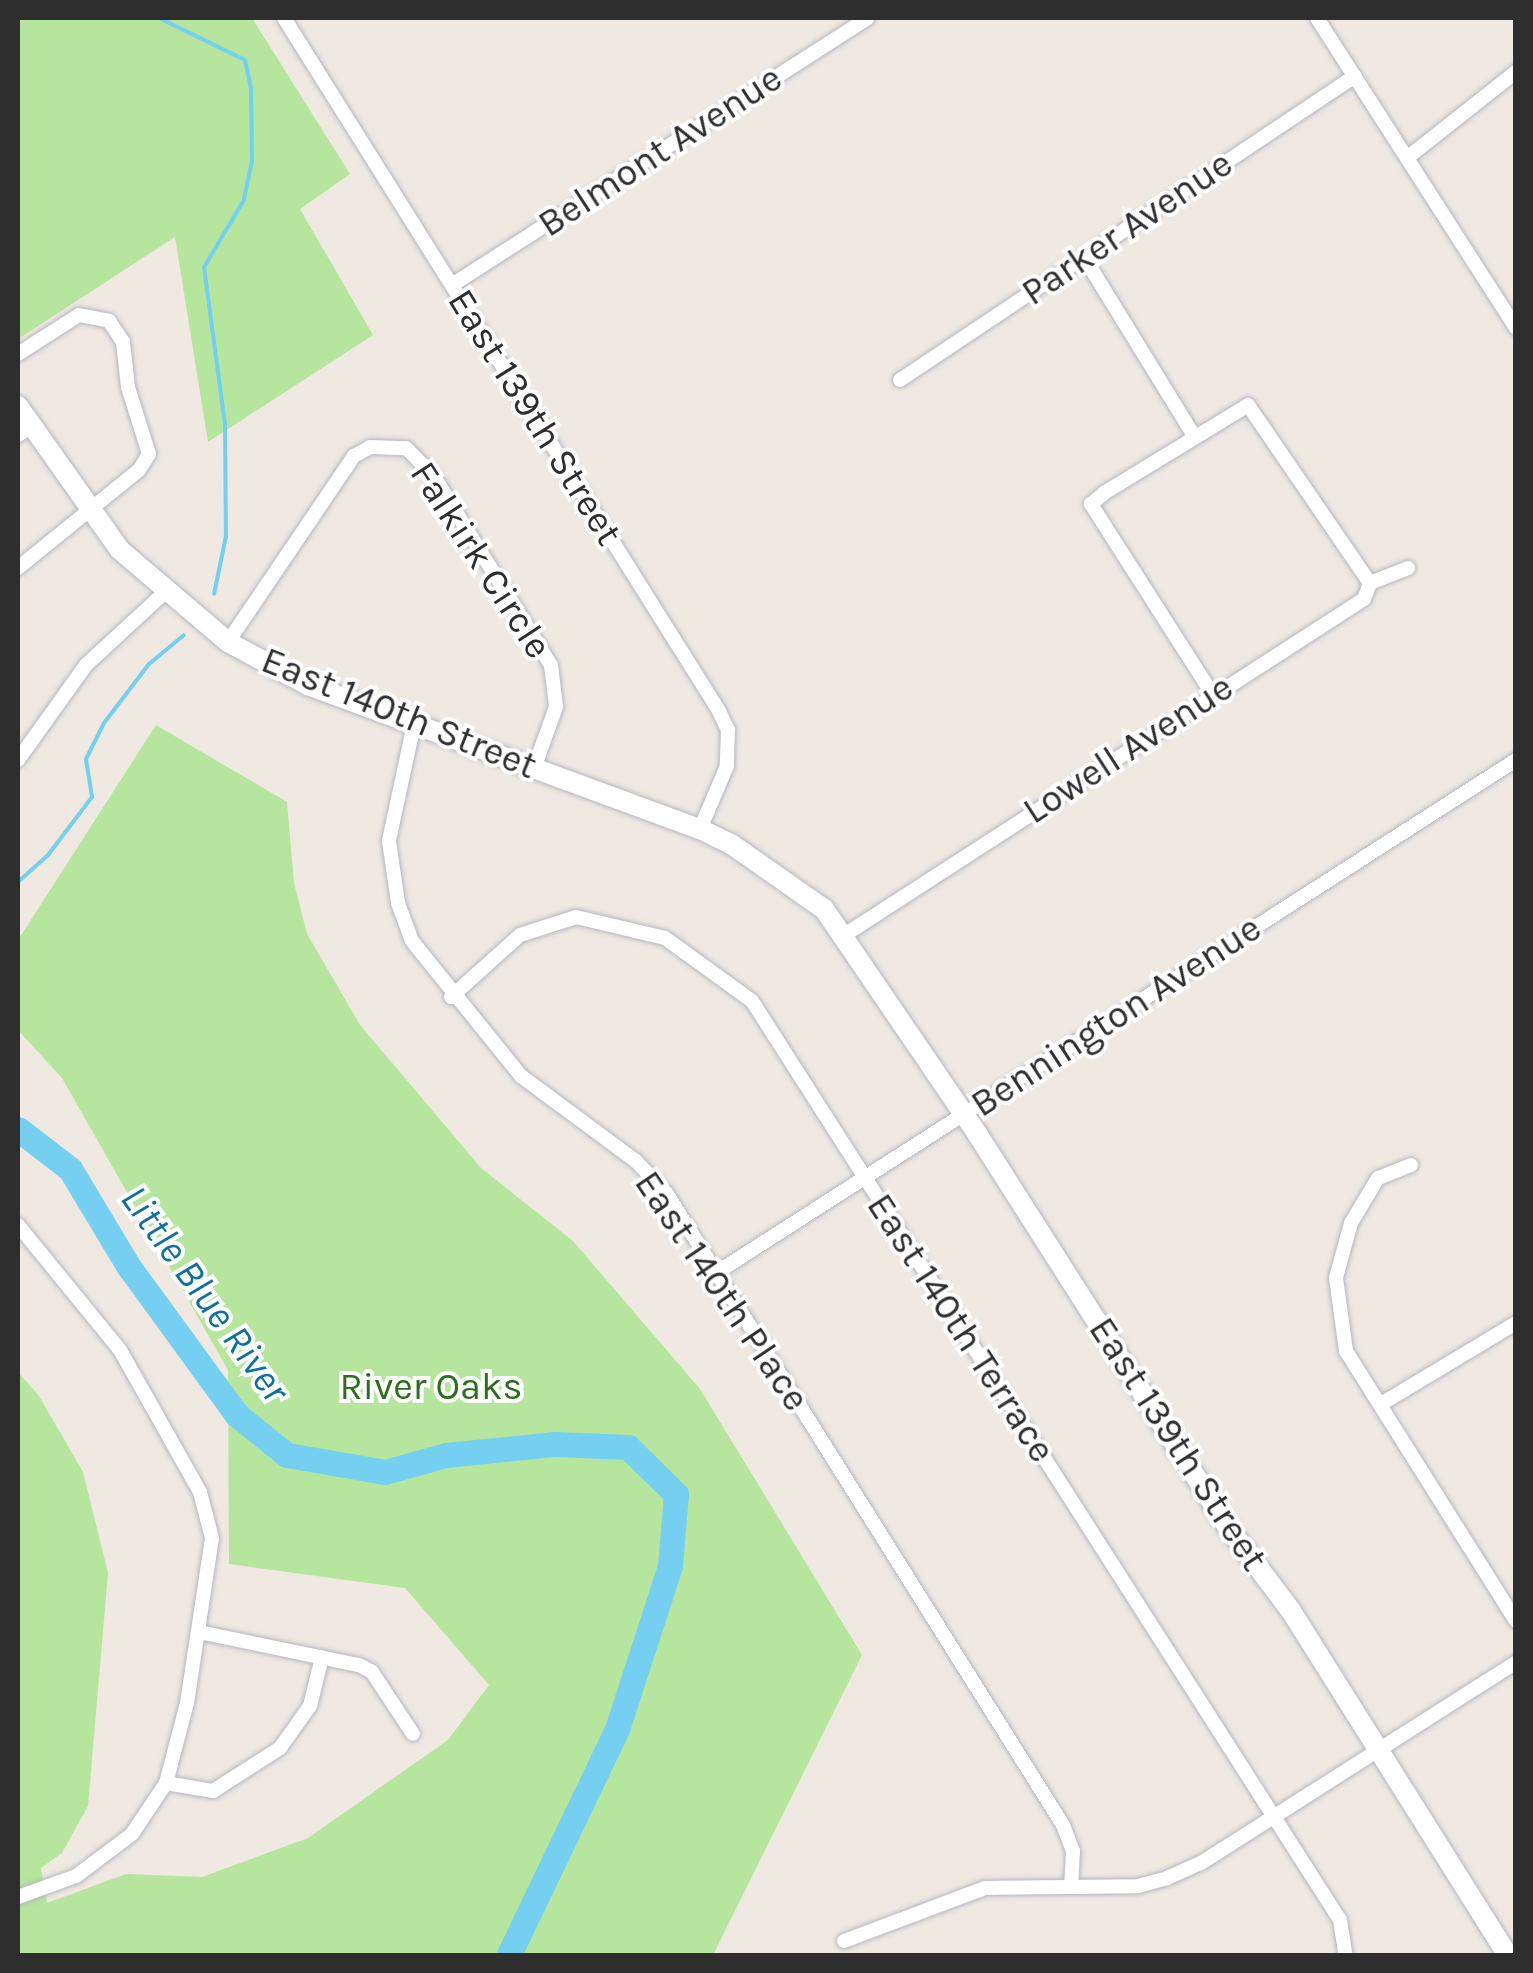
<!DOCTYPE html>
<html>
<head>
<meta charset="utf-8">
<style>
	body { margin:0 }
	#map { position:relative; width:1533px; height:1973px; overflow:hidden; background:#efe9e1; font-family:Karla,sans-serif }
	div>[style] { position:absolute }
	[style*='--x'] { left:calc(var(--x)*1px); top:calc(var(--y)*1px); width:calc(var(--w)*1px); rotate:calc(var(--a)*1deg) }
	.green>* { inset:0; background:#b6e59e }
	.stream>* { height:4px; margin:-2px; padding:0 2px; transform-origin:2px; border-radius:2px; background:#75cff0 }
	.river>* { height:25px; margin:-12.5px; padding:0 12.5px; transform-origin:12.5px; border-radius:12.5px; background:#75cff0 }
	.roads { filter:drop-shadow(0 0 2px #b4b7c1) drop-shadow(0 0 2px #b4b7c1) }
	.street>* { height:14px; margin:-7px; padding:0 7px; transform-origin:7px; border-radius:7px; background:#fff }
	.secondary>* { height:20px; margin:-10px; padding:0 10px; transform-origin:10px; border-radius:10px; background:#fff }
	span { translate:-50% -50%; white-space:nowrap; text-align:center; line-height:1.15; -webkit-text-stroke:8px #fff; paint-order:stroke }
	.street-label { font-size:38px; color:#2e2e2e }
	.park-label { font-size:38px; color:#2c6e1b }
	.water-label { font-size:40px; color:#0d6fa3; font-style:italic }
	.frame { position:absolute; inset:0; border:20px solid #2e2e2e; pointer-events:none }
</style>
</head>
<body>
<div id="map">
	<div class="green">
		<i style="clip-path:polygon(18px 18px,252px 18px,350px 174px,300px 209px,373px 335px,208px 442px,175px 237px,18px 339px)"></i>
		<i style="clip-path:polygon(156px 725px,287px 802px,294px 883px,307px 934px,360px 1025px,481px 1168px,573px 1241px,700px 1389px,862px 1655px,713px 1955px,18px 1955px,18px 1372px,39px 1396px,83px 1472px,108px 1573px,88px 1806px,62px 1853px,41px 1868px,47px 1903px,126px 1874px,202px 1877px,308px 1838px,448px 1740px,489px 1685px,405px 1588px,229px 1564px,228px 1370px,62px 1078px,18px 1030px,18px 940px)"></i>
	</div>
	<div class="stream">
		<i style="--x:159;--y:18;--w:96;--a:26"></i>
		<i style="--x:245;--y:60;--w:29;--a:78"></i>
		<i style="--x:251;--y:88;--w:73;--a:89.2"></i>
		<i style="--x:252;--y:161;--w:40;--a:102"></i>
		<i style="--x:244;--y:200;--w:78;--a:120.8"></i>
		<i style="--x:204;--y:267;--w:159;--a:82.4"></i>
		<i style="--x:225;--y:425;--w:111;--a:89.5"></i>
		<i style="--x:226;--y:536;--w:59;--a:101.7"></i>
		<i style="--x:18;--y:882;--w:40;--a:-42"></i>
		<i style="--x:48;--y:855;--w:73;--a:-52.8"></i>
		<i style="--x:92;--y:797;--w:38;--a:-99"></i>
		<i style="--x:86;--y:759;--w:40;--a:-63.4"></i>
		<i style="--x:104;--y:723;--w:74;--a:-52.7"></i>
		<i style="--x:149;--y:664;--w:45;--a:-39.6"></i>
	</div>
	<div class="river">
		<i style="--x:18;--y:1129;--w:66;--a:37.6"></i>
		<i style="--x:70;--y:1169;--w:114;--a:59"></i>
		<i style="--x:129;--y:1267;--w:183;--a:53.9"></i>
		<i style="--x:237;--y:1415;--w:64;--a:38.7"></i>
		<i style="--x:287;--y:1455;--w:99;--a:9.8"></i>
		<i style="--x:385;--y:1472;--w:63;--a:-15.6"></i>
		<i style="--x:446;--y:1455;--w:110;--a:-5.8"></i>
		<i style="--x:555;--y:1444;--w:73;--a:2.4"></i>
		<i style="--x:628;--y:1447;--w:67;--a:44.4"></i>
		<i style="--x:676;--y:1494;--w:72;--a:94.8"></i>
		<i style="--x:670;--y:1566;--w:171;--a:108"></i>
		<i style="--x:617;--y:1729;--w:252;--a:115.6"></i>
	</div>
	<div class="roads">
		<div class="street">
			<i style="--x:284;--y:18;--w:818;--a:57.88"></i>
			<i style="--x:719;--y:711;--w:21;--a:65"></i>
			<i style="--x:728;--y:730;--w:36;--a:92"></i>
			<i style="--x:727;--y:766;--w:69;--a:113.2"></i>
			<i style="--x:1317;--y:18;--w:368;--a:57.3"></i>
			<i style="--x:1407;--y:158;--w:139;--a:-38.3"></i>
			<i style="--x:1084;--y:257;--w:210;--a:58.4"></i>
			<i style="--x:452;--y:285;--w:494;--a:-32.7"></i>
			<i style="--x:18;--y:354;--w:72;--a:-32.6"></i>
			<i style="--x:79;--y:315;--w:31;--a:11"></i>
			<i style="--x:109;--y:321;--w:25;--a:56"></i>
			<i style="--x:123;--y:342;--w:45;--a:83.7"></i>
			<i style="--x:128;--y:387;--w:70;--a:72.6"></i>
			<i style="--x:149;--y:454;--w:19;--a:122"></i>
			<i style="--x:139;--y:470;--w:156;--a:141"></i>
			<i style="--x:900;--y:380;--w:547;--a:-33.75"></i>
			<i style="--x:18;--y:435;--w:15;--a:-32"></i>
			<i style="--x:228;--y:642;--w:225;--a:-55.9"></i>
			<i style="--x:354;--y:456;--w:18;--a:-29"></i>
			<i style="--x:370;--y:447;--w:36;--a:2"></i>
			<i style="--x:406;--y:448;--w:38;--a:45"></i>
			<i style="--x:433;--y:475;--w:224;--a:58.2"></i>
			<i style="--x:551;--y:665;--w:42;--a:83.2"></i>
			<i style="--x:556;--y:707;--w:65;--a:109.8"></i>
			<i style="--x:1213;--y:695;--w:227;--a:-122.6"></i>
			<i style="--x:1091;--y:504;--w:17;--a:-40"></i>
			<i style="--x:1104;--y:493;--w:169;--a:-31.4"></i>
			<i style="--x:1248;--y:405;--w:216;--a:55.6"></i>
			<i style="--x:414;--y:724;--w:120;--a:102.1"></i>
			<i style="--x:389;--y:841;--w:63;--a:81.7"></i>
			<i style="--x:398;--y:903;--w:40;--a:69.8"></i>
			<i style="--x:412;--y:941;--w:174;--a:51.1"></i>
			<i style="--x:521;--y:1076;--w:143;--a:36.5"></i>
			<i style="--x:636;--y:1161;--w:45;--a:46.8"></i>
			<i style="--x:667;--y:1194;--w:745;--a:57.89"></i>
			<i style="--x:1063;--y:1825;--w:28;--a:69"></i>
			<i style="--x:1073;--y:1851;--w:36;--a:93"></i>
			<i style="--x:18;--y:760;--w:117;--a:-54.4"></i>
			<i style="--x:86;--y:665;--w:106;--a:-42.7"></i>
			<i style="--x:846;--y:934;--w:617;--a:-32.89"></i>
			<i style="--x:1364;--y:599;--w:17;--a:-69"></i>
			<i style="--x:1370;--y:583;--w:41;--a:-21.5"></i>
			<i style="--x:451;--y:997;--w:93;--a:-41.9"></i>
			<i style="--x:520;--y:935;--w:59;--a:-17.8"></i>
			<i style="--x:576;--y:917;--w:91;--a:13.3"></i>
			<i style="--x:665;--y:938;--w:107;--a:35.9"></i>
			<i style="--x:752;--y:1001;--w:1091;--a:57.39"></i>
			<i style="--x:1340;--y:1920;--w:36;--a:81"></i>
			<i style="--x:1411;--y:1165;--w:35;--a:158"></i>
			<i style="--x:1378;--y:1178;--w:52;--a:121"></i>
			<i style="--x:1351;--y:1223;--w:57;--a:105.3"></i>
			<i style="--x:1336;--y:1278;--w:74;--a:82.2"></i>
			<i style="--x:1346;--y:1351;--w:319;--a:57.8"></i>
			<i style="--x:18;--y:1225;--w:161;--a:50.8"></i>
			<i style="--x:120;--y:1350;--w:163;--a:60.6"></i>
			<i style="--x:200;--y:1492;--w:48;--a:75.4"></i>
			<i style="--x:212;--y:1538;--w:167;--a:98.6"></i>
			<i style="--x:187;--y:1703;--w:83;--a:104.7"></i>
			<i style="--x:166;--y:1783;--w:61;--a:123.7"></i>
			<i style="--x:132;--y:1834;--w:70;--a:143.1"></i>
			<i style="--x:76;--y:1876;--w:62;--a:160.1"></i>
			<i style="--x:716;--y:1273;--w:950;--a:-32.67"></i>
			<i style="--x:1381;--y:1404;--w:157;--a:-31"></i>
			<i style="--x:199;--y:1632;--w:163;--a:11.7"></i>
			<i style="--x:359;--y:1665;--w:15;--a:28"></i>
			<i style="--x:372;--y:1672;--w:74;--a:56.5"></i>
			<i style="--x:166;--y:1783;--w:48;--a:9.7"></i>
			<i style="--x:213;--y:1791;--w:80;--a:-32.7"></i>
			<i style="--x:280;--y:1748;--w:52;--a:-54.5"></i>
			<i style="--x:310;--y:1706;--w:50;--a:-76.2"></i>
			<i style="--x:844;--y:1941;--w:151;--a:-20.6"></i>
			<i style="--x:985;--y:1888;--w:153;--a:-0.7"></i>
			<i style="--x:1138;--y:1886;--w:30;--a:-15"></i>
			<i style="--x:1167;--y:1878;--w:37;--a:-24"></i>
			<i style="--x:1201;--y:1863;--w:374;--a:-32.5"></i>
		</div>
		<div class="secondary">
			<i style="--x:18;--y:406;--w:176;--a:54.7"></i>
			<i style="--x:120;--y:550;--w:142;--a:40.4"></i>
			<i style="--x:228;--y:642;--w:91;--a:28.3"></i>
			<i style="--x:308;--y:685;--w:418;--a:20.2"></i>
			<i style="--x:700;--y:829;--w:34;--a:26"></i>
			<i style="--x:731;--y:844;--w:113;--a:35"></i>
			<i style="--x:824;--y:909;--w:273;--a:55.7"></i>
			<i style="--x:978;--y:1135;--w:464;--a:57.5"></i>
			<i style="--x:1227;--y:1526;--w:106;--a:53"></i>
			<i style="--x:1291;--y:1611;--w:408;--a:57.8"></i>
		</div>
	</div>
	<div class="street-label">
		<span style="left:660px;top:151px;rotate:-33deg">Belmont Avenue</span>
		<span style="left:1127px;top:228px;rotate:-34deg">Parker Avenue</span>
		<span style="left:535px;top:417px;rotate:58deg">East 139th Street</span>
		<span style="left:481px;top:560px;rotate:57deg">Falkirk Circle</span>
		<span style="left:399px;top:713px;rotate:22deg">East 140th Street</span>
		<span style="left:1128px;top:749px;rotate:-33deg">Lowell Avenue</span>
		<span style="left:1116px;top:1016px;rotate:-33deg">Bennington Avenue</span>
		<span style="left:722px;top:1291px;rotate:56deg">East 140th Place</span>
		<span style="left:961px;top:1328px;rotate:57deg">East 140th Terrace</span>
		<span style="left:1178px;top:1444px;rotate:57deg">East 139th Street</span>
	</div>
	<div class="park-label">
		<span style="left:431px;top:1387px">River Oaks</span>
	</div>
	<div class="water-label">
		<span style="left:205px;top:1294px;rotate:54deg">Little Blue River</span>
	</div>
	<div class="frame"></div>
</div>
</body>
</html>
